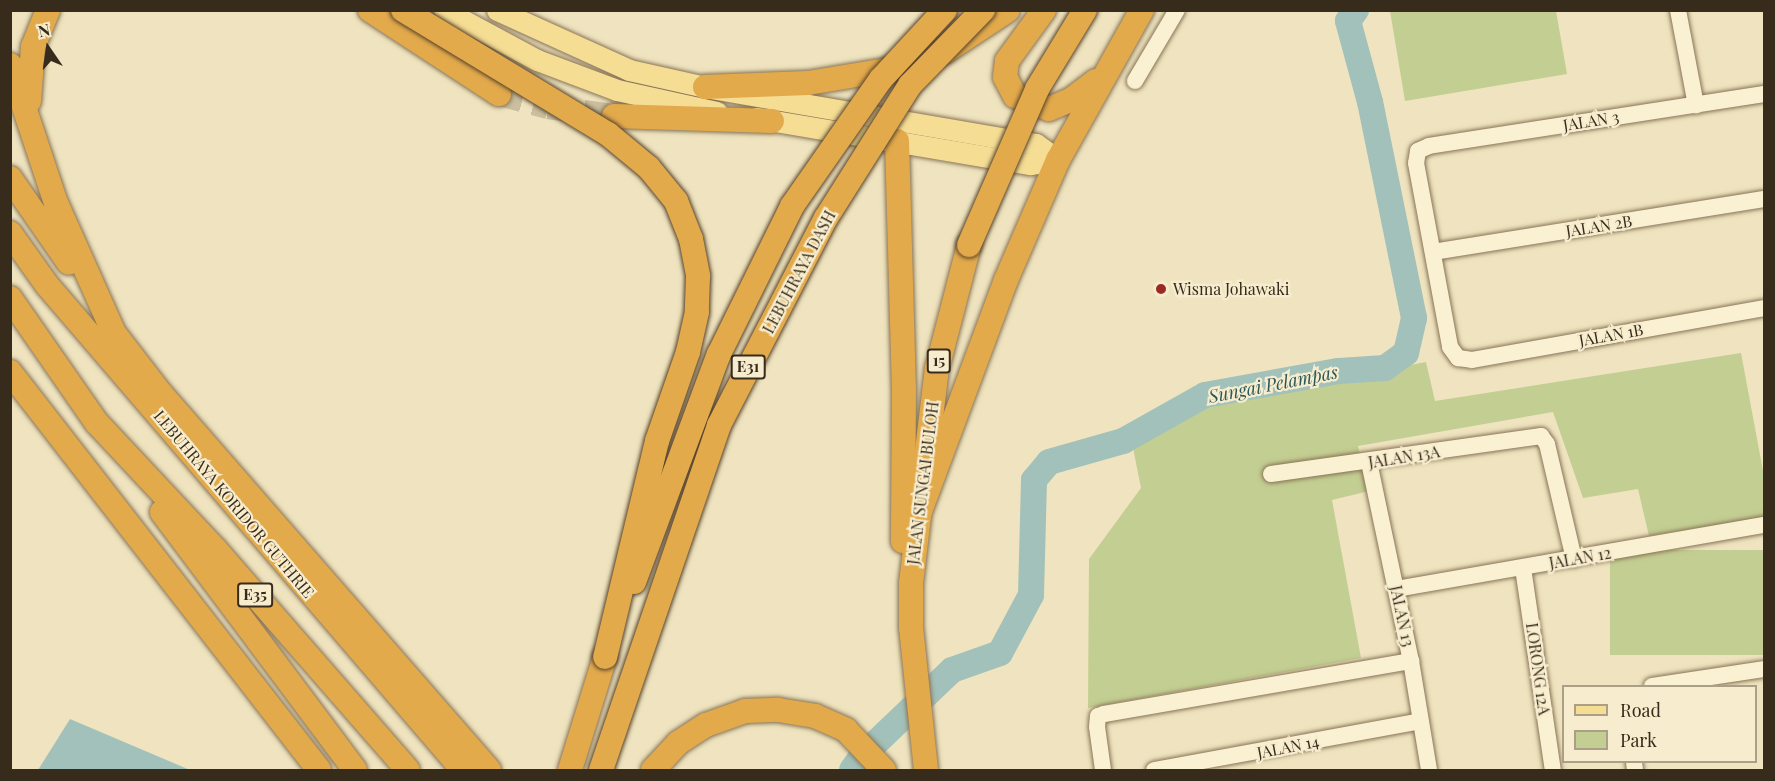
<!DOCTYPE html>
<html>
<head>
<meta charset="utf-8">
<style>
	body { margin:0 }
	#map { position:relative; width:1775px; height:781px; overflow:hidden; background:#efe4bf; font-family:"Playfair Display",serif }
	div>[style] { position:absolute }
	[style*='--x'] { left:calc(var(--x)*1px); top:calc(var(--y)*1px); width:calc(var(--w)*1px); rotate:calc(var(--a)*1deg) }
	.green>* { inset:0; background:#c3ce92; transform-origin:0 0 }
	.water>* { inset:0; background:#a2c1ba }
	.river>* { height:26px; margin:-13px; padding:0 13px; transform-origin:13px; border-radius:13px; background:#a2c1ba }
	.highway-tunnel>* { height:24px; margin-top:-12px; transform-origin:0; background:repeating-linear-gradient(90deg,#cabf9e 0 24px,transparent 0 36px) }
	.roads { filter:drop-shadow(0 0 2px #887457) drop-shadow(0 0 2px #887457) }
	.minor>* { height:16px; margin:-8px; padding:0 8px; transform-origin:8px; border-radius:8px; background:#faf1d2 }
	.major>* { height:21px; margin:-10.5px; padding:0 10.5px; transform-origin:10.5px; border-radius:10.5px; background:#f5dd94 }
	.highway>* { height:24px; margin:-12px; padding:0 12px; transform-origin:12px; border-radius:12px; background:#e3aa4b }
	.bridges { filter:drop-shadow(0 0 2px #56422b) drop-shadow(0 0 2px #56422b) }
	.highway-bridge>* { height:24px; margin:-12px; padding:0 12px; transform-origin:12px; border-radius:12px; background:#e3aa4b }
	.dots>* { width:16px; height:16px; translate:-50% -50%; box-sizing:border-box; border:3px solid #f7edce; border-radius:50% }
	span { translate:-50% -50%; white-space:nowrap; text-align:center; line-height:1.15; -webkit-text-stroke:4.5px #f7edce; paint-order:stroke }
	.shield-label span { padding:2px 4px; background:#f7edce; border:2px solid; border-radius:4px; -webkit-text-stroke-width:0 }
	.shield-label { font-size:15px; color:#372b1c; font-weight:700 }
	.street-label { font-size:16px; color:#372b1c }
	.poi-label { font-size:16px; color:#372b1c }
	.left { translate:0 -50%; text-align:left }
	.water-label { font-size:18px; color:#2a5858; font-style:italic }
	.frame { position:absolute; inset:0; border:12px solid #372b1c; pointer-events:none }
	.legend { position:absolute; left:1562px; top:685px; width:195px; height:78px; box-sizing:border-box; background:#f7edce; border:2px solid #aa9f87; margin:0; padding:8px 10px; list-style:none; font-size:18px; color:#372b1c }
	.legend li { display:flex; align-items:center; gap:12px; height:30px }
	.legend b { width:30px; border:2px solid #aa9f87 }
	.north { position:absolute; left:18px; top:18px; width:60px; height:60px; -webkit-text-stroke:4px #f7edce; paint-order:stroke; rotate:347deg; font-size:16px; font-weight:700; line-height:24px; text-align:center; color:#372b1c }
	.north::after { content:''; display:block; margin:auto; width:21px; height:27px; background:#372b1c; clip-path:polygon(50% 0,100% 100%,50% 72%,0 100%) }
</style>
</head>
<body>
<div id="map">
	<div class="green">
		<i style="clip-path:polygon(1390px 11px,1556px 11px,1567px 74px,1405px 101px)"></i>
		<i style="clip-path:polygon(1741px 353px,1764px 476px,1764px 517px,1649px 536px,1638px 489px,1583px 498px,1553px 412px,1358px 446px,1369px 491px,1332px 500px,1361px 658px,1088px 708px,1089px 559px,1141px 488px,1132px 443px,1212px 402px,1426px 362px,1435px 401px)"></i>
		<i style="left:1764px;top:550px;width:105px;height:154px;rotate:90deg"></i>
	</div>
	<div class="water">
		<i style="clip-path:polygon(70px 719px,190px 770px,38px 770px)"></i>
	</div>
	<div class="river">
		<i style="--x:852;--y:770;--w:16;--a:-55"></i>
		<i style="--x:861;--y:757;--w:126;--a:-43.7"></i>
		<i style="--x:952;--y:670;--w:51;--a:-19.5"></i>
		<i style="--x:1000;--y:653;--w:66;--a:-61.9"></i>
		<i style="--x:1031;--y:595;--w:115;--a:-88.5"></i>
		<i style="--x:1034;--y:480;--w:23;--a:-50"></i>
		<i style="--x:1049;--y:462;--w:77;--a:-15.8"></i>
		<i style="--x:1123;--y:441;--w:94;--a:-29.3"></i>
		<i style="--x:1205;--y:395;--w:136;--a:-10.2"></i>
		<i style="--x:1339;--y:371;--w:46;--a:-3.7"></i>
		<i style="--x:1385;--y:368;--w:26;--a:-36"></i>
		<i style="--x:1406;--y:353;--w:36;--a:-77"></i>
		<i style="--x:1414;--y:318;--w:220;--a:-101.5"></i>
		<i style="--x:1370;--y:102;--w:84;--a:-105.2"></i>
		<i style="--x:1348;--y:21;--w:14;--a:-54"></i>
	</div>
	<div class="highway-tunnel">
		<i style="--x:499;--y:94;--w:51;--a:14.9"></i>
		<i style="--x:548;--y:107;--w:67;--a:7.8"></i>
	</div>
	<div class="roads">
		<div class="minor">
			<i style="--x:1678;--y:10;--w:97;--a:79.3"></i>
			<i style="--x:1135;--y:81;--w:82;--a:-59.4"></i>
			<i style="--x:1764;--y:94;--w:339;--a:171.2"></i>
			<i style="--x:1429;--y:146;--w:12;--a:156"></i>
			<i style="--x:1418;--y:151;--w:12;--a:99"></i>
			<i style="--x:1416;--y:163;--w:187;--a:79.5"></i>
			<i style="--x:1450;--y:347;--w:14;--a:54"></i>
			<i style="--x:1458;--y:358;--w:14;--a:8"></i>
			<i style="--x:1472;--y:360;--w:297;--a:-10.1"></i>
			<i style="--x:1433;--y:252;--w:335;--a:-9.1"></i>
			<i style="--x:1369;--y:462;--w:203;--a:78.1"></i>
			<i style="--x:1411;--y:661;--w:110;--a:80.6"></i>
			<i style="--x:1271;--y:474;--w:273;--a:-8"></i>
			<i style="--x:1541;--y:436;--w:10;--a:53"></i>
			<i style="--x:1547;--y:444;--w:118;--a:76.8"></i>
			<i style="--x:1523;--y:568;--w:204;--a:81.6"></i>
			<i style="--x:1396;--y:589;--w:374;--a:-9.9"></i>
			<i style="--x:1652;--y:686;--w:113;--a:-8.6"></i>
			<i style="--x:1634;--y:762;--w:8;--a:83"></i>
			<i style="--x:1103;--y:770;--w:43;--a:-97.9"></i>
			<i style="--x:1097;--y:727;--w:11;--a:-85"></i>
			<i style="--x:1098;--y:716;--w:6;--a:-18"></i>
			<i style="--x:1104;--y:714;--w:312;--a:-9.8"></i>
			<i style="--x:1154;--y:770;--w:271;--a:-10.4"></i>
		</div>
		<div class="major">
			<i style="--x:444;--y:10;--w:106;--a:28.3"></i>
			<i style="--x:537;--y:60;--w:85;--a:20.6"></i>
			<i style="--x:617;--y:90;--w:102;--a:12.4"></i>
			<i style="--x:497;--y:10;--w:145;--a:24.4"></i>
			<i style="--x:629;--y:70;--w:78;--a:12.6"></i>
			<i style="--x:705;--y:87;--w:336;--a:9.8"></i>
			<i style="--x:1036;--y:144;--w:27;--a:36"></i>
			<i style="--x:757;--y:118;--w:277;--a:9.6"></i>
			<i style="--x:1030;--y:164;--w:28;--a:-8"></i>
		</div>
		<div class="highway">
			<i style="--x:370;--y:10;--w:154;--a:33.1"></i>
			<i style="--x:1044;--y:10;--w:63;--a:126"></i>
			<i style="--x:1007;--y:61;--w:16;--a:97"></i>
			<i style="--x:1005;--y:77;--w:21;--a:62"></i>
			<i style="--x:1015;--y:96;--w:36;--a:21"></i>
			<i style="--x:1049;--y:109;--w:25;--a:-23"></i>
			<i style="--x:1072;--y:99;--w:30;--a:-37"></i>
			<i style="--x:10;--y:65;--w:145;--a:71.6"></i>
			<i style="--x:56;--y:203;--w:142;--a:66"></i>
			<i style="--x:114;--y:333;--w:77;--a:52.4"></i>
			<i style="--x:161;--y:394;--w:499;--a:48.9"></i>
			<i style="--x:705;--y:87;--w:103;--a:-2.2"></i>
			<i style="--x:808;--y:83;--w:92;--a:-9.4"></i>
			<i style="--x:899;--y:68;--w:50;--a:-19.9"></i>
			<i style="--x:946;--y:51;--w:74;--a:-33.5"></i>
			<i style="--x:29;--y:101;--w:54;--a:-85.8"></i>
			<i style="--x:33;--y:47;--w:40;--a:-68"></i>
			<i style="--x:614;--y:116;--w:158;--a:1.8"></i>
			<i style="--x:897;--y:141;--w:246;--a:88.4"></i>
			<i style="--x:904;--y:387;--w:154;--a:90.4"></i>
			<i style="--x:10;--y:178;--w:103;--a:55.2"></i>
			<i style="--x:10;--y:233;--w:64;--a:54.6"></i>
			<i style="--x:47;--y:285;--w:639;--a:49.38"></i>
			<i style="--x:10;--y:298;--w:152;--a:55.2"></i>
			<i style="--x:97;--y:423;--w:173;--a:46.9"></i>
			<i style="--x:215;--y:549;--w:293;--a:48.9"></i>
			<i style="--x:10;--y:372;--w:504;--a:52.17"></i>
			<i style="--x:162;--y:512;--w:322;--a:53.2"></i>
			<i style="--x:916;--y:522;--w:258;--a:-69.6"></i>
			<i style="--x:1006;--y:280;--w:131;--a:-66.6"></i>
			<i style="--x:1058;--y:160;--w:172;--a:-60.8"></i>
			<i style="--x:570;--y:770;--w:118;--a:-72.8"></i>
			<i style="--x:653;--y:770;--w:37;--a:-47"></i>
			<i style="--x:678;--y:743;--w:33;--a:-33"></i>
			<i style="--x:706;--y:725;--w:41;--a:-19.7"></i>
			<i style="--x:745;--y:711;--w:33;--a:-2"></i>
			<i style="--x:778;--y:710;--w:37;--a:9"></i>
			<i style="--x:815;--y:716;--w:34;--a:24"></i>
			<i style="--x:846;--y:730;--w:55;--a:46.5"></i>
			<i style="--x:926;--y:770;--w:143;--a:-96"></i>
			<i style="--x:911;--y:628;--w:45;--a:-90"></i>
			<i style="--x:911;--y:583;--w:216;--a:-83.1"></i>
			<i style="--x:937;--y:369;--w:128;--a:-75.5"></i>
		</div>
	</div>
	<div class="bridges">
		<div class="highway-bridge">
			<i style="--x:403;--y:10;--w:240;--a:31.2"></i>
			<i style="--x:608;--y:134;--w:53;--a:39.7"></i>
			<i style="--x:649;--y:168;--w:43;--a:50.7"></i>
			<i style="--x:676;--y:201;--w:41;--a:68.5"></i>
			<i style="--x:691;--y:239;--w:38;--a:79"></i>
			<i style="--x:698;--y:276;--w:36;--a:92"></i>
			<i style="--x:697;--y:312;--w:41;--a:102.7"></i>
			<i style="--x:688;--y:352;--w:94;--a:109.2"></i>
			<i style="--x:657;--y:441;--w:222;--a:103.5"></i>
			<i style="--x:969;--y:245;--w:170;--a:-66.4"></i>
			<i style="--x:1037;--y:89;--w:92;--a:-58.7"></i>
			<i style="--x:634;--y:582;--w:243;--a:-69.6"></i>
			<i style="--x:719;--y:354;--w:165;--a:-63.7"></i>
			<i style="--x:792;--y:206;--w:155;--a:-55"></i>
			<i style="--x:881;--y:79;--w:94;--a:-47.2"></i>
			<i style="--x:601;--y:770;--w:365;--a:-71.1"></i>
			<i style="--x:719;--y:425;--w:233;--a:-62.7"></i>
			<i style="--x:826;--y:218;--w:157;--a:-57.7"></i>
			<i style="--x:910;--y:85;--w:105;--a:-45.8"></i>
		</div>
	</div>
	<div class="dots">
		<i style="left:1161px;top:289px;background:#9a2b24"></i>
	</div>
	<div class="shield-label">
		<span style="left:939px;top:361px">15</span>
		<span style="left:748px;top:367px">E31</span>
		<span style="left:255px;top:595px">E35</span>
	</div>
	<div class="street-label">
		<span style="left:1591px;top:121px;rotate:-9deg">JALAN 3</span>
		<span style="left:1599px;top:226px;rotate:-9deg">JALAN 2B</span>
		<span style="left:799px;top:272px;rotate:-62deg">LEBUHRAYA DASH</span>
		<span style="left:1611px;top:335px;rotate:-10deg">JALAN 1B</span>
		<span style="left:1404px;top:457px;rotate:-9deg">JALAN 13A</span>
		<span style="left:923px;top:483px;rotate:-83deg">JALAN SUNGAI BULOH</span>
		<span style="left:234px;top:504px;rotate:50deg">LEBUHRAYA KORIDOR GUTHRIE</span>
		<span style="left:1580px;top:558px;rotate:-10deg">JALAN 12</span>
		<span style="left:1402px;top:616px;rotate:78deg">JALAN 13</span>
		<span style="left:1538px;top:669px;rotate:82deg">LORONG 12A</span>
		<span style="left:1288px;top:747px;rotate:-11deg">JALAN 14</span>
	</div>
	<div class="poi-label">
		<span class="left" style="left:1173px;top:289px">Wisma Johawaki</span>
	</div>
	<div class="water-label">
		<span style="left:1273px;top:384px;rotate:-11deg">Sungai Pelampas</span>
	</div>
	<div class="frame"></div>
	<ul class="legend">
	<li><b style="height:8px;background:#f5dd94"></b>Road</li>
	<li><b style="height:16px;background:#c3ce92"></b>Park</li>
	</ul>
	<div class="north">N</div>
</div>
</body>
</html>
